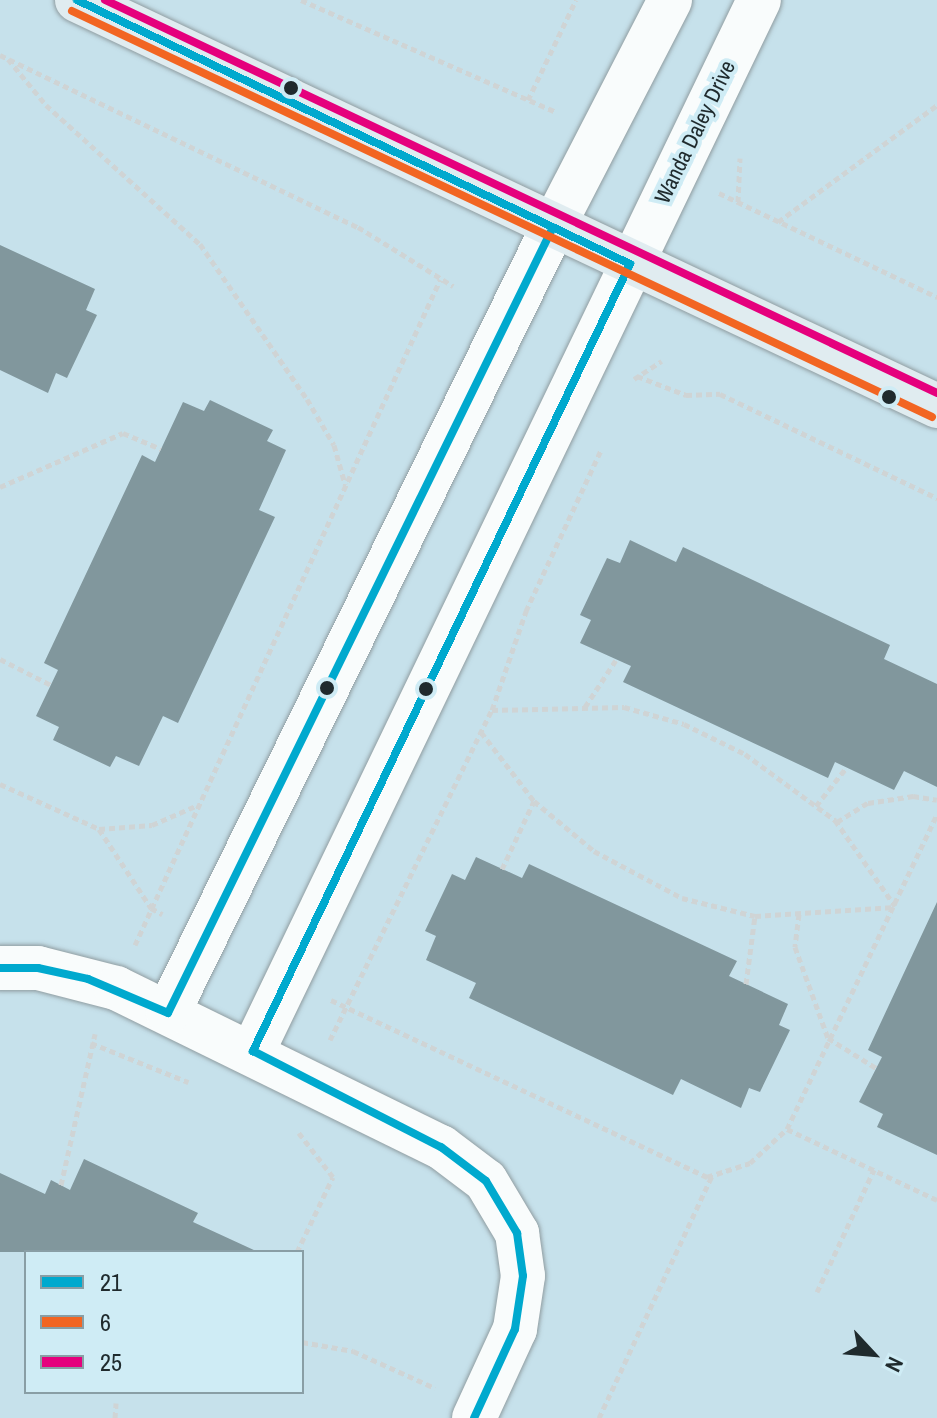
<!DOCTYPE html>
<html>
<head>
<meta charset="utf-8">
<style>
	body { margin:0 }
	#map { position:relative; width:937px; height:1418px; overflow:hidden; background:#d7e8ed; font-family:"Archivo Narrow",sans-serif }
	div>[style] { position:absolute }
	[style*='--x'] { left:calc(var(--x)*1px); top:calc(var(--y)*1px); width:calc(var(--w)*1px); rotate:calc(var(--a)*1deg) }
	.built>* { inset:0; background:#c6e1eb }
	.building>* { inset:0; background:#81979d }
	.path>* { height:5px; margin-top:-2.5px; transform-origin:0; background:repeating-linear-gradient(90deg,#cfd4d5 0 6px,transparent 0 10px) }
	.roads { filter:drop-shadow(0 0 2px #909da1) drop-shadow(0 0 2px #909da1) }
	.minor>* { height:44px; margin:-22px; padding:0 22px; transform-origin:22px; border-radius:22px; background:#f9fcfc }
	.major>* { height:44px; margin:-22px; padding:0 22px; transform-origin:22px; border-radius:22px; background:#e0ecf0 }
	.bus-1>* { height:8px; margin:-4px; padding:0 4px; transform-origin:4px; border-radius:4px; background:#00a9ce }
	.bus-2>* { height:8px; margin:-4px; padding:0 4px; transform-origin:4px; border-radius:4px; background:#f26522 }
	.bus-3>* { height:8px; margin:-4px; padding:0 4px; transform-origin:4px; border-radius:4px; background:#e5007d }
	.dots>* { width:22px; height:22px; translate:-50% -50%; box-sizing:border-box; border:4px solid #cfecf5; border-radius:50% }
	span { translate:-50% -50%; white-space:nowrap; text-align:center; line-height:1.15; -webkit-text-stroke:8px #cfecf5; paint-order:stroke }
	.street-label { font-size:22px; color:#1f2a2d }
	.legend { position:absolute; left:24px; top:1250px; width:280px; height:144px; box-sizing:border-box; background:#cfecf5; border:2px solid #899ea5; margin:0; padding:10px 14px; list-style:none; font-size:24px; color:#1f2a2d }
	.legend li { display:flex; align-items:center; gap:16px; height:40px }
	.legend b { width:40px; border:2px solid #899ea5 }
	.north { position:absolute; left:833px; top:1314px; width:80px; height:80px; -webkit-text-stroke:6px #cfecf5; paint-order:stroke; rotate:116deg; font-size:22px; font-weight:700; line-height:32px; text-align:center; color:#1f2a2d }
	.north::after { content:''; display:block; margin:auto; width:28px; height:36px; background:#1f2a2d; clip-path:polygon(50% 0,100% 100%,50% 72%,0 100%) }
</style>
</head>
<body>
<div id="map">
	<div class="built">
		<i style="clip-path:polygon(evenodd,0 0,937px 0,937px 1418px,0 1418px,0 0,26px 1252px,302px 1252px,302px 1392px,26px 1392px,26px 1252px)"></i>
	</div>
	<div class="building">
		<i style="clip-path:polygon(0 245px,95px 289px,86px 310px,97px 315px,67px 378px,56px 373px,48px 393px,0 370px)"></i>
		<i style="clip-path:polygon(210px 400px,273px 430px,267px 441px,286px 450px,259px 510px,275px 517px,178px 723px,163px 716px,139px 766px,116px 756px,110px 767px,53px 740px,59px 727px,36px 716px,58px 670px,44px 663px,142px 455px,155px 462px,183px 402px,204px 411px)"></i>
		<i style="clip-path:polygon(630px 540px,676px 562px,683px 547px,890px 645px,884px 659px,937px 684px,937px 787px,904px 771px,894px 790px,835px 762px,828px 778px,623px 682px,631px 666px,580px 643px,591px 620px,580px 615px,607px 558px,620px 563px)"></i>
		<i style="clip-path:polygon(476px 857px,522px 878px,529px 864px,737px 961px,729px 976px,788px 1004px,779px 1025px,790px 1030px,760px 1092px,749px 1088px,741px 1108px,681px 1079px,673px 1095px,469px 998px,476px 983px,426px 960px,436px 936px,425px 931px,452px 874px,465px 880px)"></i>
		<i style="clip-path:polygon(937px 902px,937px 1155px,877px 1127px,883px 1114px,859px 1102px,882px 1057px,868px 1050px)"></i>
		<i style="clip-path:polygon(84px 1159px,198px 1213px,193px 1222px,258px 1252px,0 1252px,0 1173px,45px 1194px,51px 1180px,70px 1190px)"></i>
	</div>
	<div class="path">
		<i style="--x:301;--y:0;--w:279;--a:23.7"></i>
		<i style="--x:0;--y:55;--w:397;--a:25.7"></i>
		<i style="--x:358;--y:227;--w:112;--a:31.8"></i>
		<i style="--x:8;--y:59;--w:60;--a:50.4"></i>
		<i style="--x:46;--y:105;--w:207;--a:42.1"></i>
		<i style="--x:200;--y:244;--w:188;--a:55.4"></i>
		<i style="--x:307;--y:399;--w:53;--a:59.6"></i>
		<i style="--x:334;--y:445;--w:41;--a:74.2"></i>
		<i style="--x:528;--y:100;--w:111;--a:-64.4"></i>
		<i style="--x:719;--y:193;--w:242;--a:25.5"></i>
		<i style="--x:738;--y:202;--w:44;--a:-87.4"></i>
		<i style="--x:778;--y:222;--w:197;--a:-36.3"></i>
		<i style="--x:637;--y:376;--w:53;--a:21.2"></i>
		<i style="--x:686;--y:395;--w:34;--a:-2"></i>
		<i style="--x:720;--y:394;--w:241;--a:25.6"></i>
		<i style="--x:634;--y:379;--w:33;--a:-33"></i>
		<i style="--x:0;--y:487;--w:134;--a:-23.7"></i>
		<i style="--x:123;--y:433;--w:41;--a:22.8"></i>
		<i style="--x:0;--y:659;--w:57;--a:27"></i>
		<i style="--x:585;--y:707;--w:56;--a:-56.6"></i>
		<i style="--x:492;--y:710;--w:132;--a:-1.3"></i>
		<i style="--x:624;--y:707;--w:62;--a:15.8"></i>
		<i style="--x:684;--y:724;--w:68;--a:26.2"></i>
		<i style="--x:745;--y:754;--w:112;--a:36.3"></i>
		<i style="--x:835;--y:820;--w:105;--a:55.1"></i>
		<i style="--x:481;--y:732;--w:87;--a:52.5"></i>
		<i style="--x:534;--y:801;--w:78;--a:39.8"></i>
		<i style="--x:594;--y:851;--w:100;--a:28.1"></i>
		<i style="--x:682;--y:898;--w:75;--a:13.9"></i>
		<i style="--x:755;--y:916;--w:140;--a:-3.7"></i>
		<i style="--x:0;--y:784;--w:109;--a:24.4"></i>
		<i style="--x:99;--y:829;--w:95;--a:56.6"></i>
		<i style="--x:151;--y:908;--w:13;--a:29"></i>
		<i style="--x:816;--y:806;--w:48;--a:-51.7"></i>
		<i style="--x:837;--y:822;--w:36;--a:-32"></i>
		<i style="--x:868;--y:803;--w:46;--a:-8.8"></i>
		<i style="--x:913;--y:796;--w:24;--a:9"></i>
		<i style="--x:99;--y:829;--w:53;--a:-4.3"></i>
		<i style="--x:152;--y:825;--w:50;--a:-23.5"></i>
		<i style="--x:502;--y:869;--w:75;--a:-64.8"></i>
		<i style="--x:799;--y:914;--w:33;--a:97"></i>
		<i style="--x:795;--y:947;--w:97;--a:70.1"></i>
		<i style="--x:828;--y:1038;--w:57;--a:32"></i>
		<i style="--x:135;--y:945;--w:732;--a:-65.36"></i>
		<i style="--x:746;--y:984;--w:69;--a:-82.5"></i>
		<i style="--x:331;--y:1000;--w:416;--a:25.2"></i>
		<i style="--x:707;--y:1177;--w:45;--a:-18"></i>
		<i style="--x:750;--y:1163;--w:50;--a:-42.6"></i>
		<i style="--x:787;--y:1129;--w:348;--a:-64.5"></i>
		<i style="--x:330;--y:1040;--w:368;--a:-63.9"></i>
		<i style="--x:492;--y:710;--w:105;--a:-71"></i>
		<i style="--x:526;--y:611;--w:178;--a:-65"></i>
		<i style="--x:91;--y:1043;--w:105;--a:21.9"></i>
		<i style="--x:787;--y:1129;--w:166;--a:25.3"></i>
		<i style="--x:61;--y:1185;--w:155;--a:-77.3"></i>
		<i style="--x:297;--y:1252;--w:83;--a:-64.4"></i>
		<i style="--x:333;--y:1177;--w:56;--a:-127.7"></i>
		<i style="--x:817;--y:1292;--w:135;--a:-65"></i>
		<i style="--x:302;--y:1342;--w:52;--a:10"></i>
		<i style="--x:353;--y:1351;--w:90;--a:24.3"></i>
		<i style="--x:115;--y:1418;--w:15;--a:-86"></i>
		<i style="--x:599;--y:1418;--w:267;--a:-65"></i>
	</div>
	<div class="roads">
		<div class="minor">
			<i style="--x:0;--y:968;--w:38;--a:0"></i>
			<i style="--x:38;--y:968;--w:81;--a:14.4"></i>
			<i style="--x:116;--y:988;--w:362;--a:26.1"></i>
			<i style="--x:441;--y:1147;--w:56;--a:37.1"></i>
			<i style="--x:486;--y:1181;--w:61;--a:59.2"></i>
			<i style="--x:517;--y:1233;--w:43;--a:82.1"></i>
			<i style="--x:523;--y:1276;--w:54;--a:98.6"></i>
			<i style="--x:515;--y:1329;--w:98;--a:114.7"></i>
			<i style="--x:168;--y:1013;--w:875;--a:-63.9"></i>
			<i style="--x:553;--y:227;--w:255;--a:-62.7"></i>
			<i style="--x:253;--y:1051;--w:1166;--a:-64.29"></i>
		</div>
		<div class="major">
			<i style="--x:77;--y:0;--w:951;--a:25.27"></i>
		</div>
	</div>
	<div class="bus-1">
		<i style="--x:77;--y:0;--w:613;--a:25.52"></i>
		<i style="--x:630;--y:264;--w:873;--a:115.6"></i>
		<i style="--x:253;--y:1051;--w:211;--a:27.1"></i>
		<i style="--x:441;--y:1147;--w:56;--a:37.1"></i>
		<i style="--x:486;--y:1181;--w:61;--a:59.2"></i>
		<i style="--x:517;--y:1233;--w:43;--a:82.1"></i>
		<i style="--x:523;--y:1276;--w:54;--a:98.6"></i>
		<i style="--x:515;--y:1329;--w:98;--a:114.7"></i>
		<i style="--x:0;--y:968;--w:38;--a:0"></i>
		<i style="--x:38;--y:968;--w:51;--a:12.4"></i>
		<i style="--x:88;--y:979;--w:87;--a:23"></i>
		<i style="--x:168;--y:1013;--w:875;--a:-63.9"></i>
	</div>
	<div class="bus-2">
		<i style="--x:72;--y:11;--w:951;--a:25.27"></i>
	</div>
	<div class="bus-3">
		<i style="--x:105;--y:0;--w:920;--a:25.28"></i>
	</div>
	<div class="dots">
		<i style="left:291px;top:88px;background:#1f2a2d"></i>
		<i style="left:889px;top:397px;background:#1f2a2d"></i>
		<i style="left:327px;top:688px;background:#1f2a2d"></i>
		<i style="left:426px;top:689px;background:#1f2a2d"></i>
	</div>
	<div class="street-label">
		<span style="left:695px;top:132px;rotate:-64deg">Wanda Daley Drive</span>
	</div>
	<ul class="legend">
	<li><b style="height:10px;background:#00a9ce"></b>21</li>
	<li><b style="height:10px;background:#f26522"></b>6</li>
	<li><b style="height:10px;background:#e5007d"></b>25</li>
	</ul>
	<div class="north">N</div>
</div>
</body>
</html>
